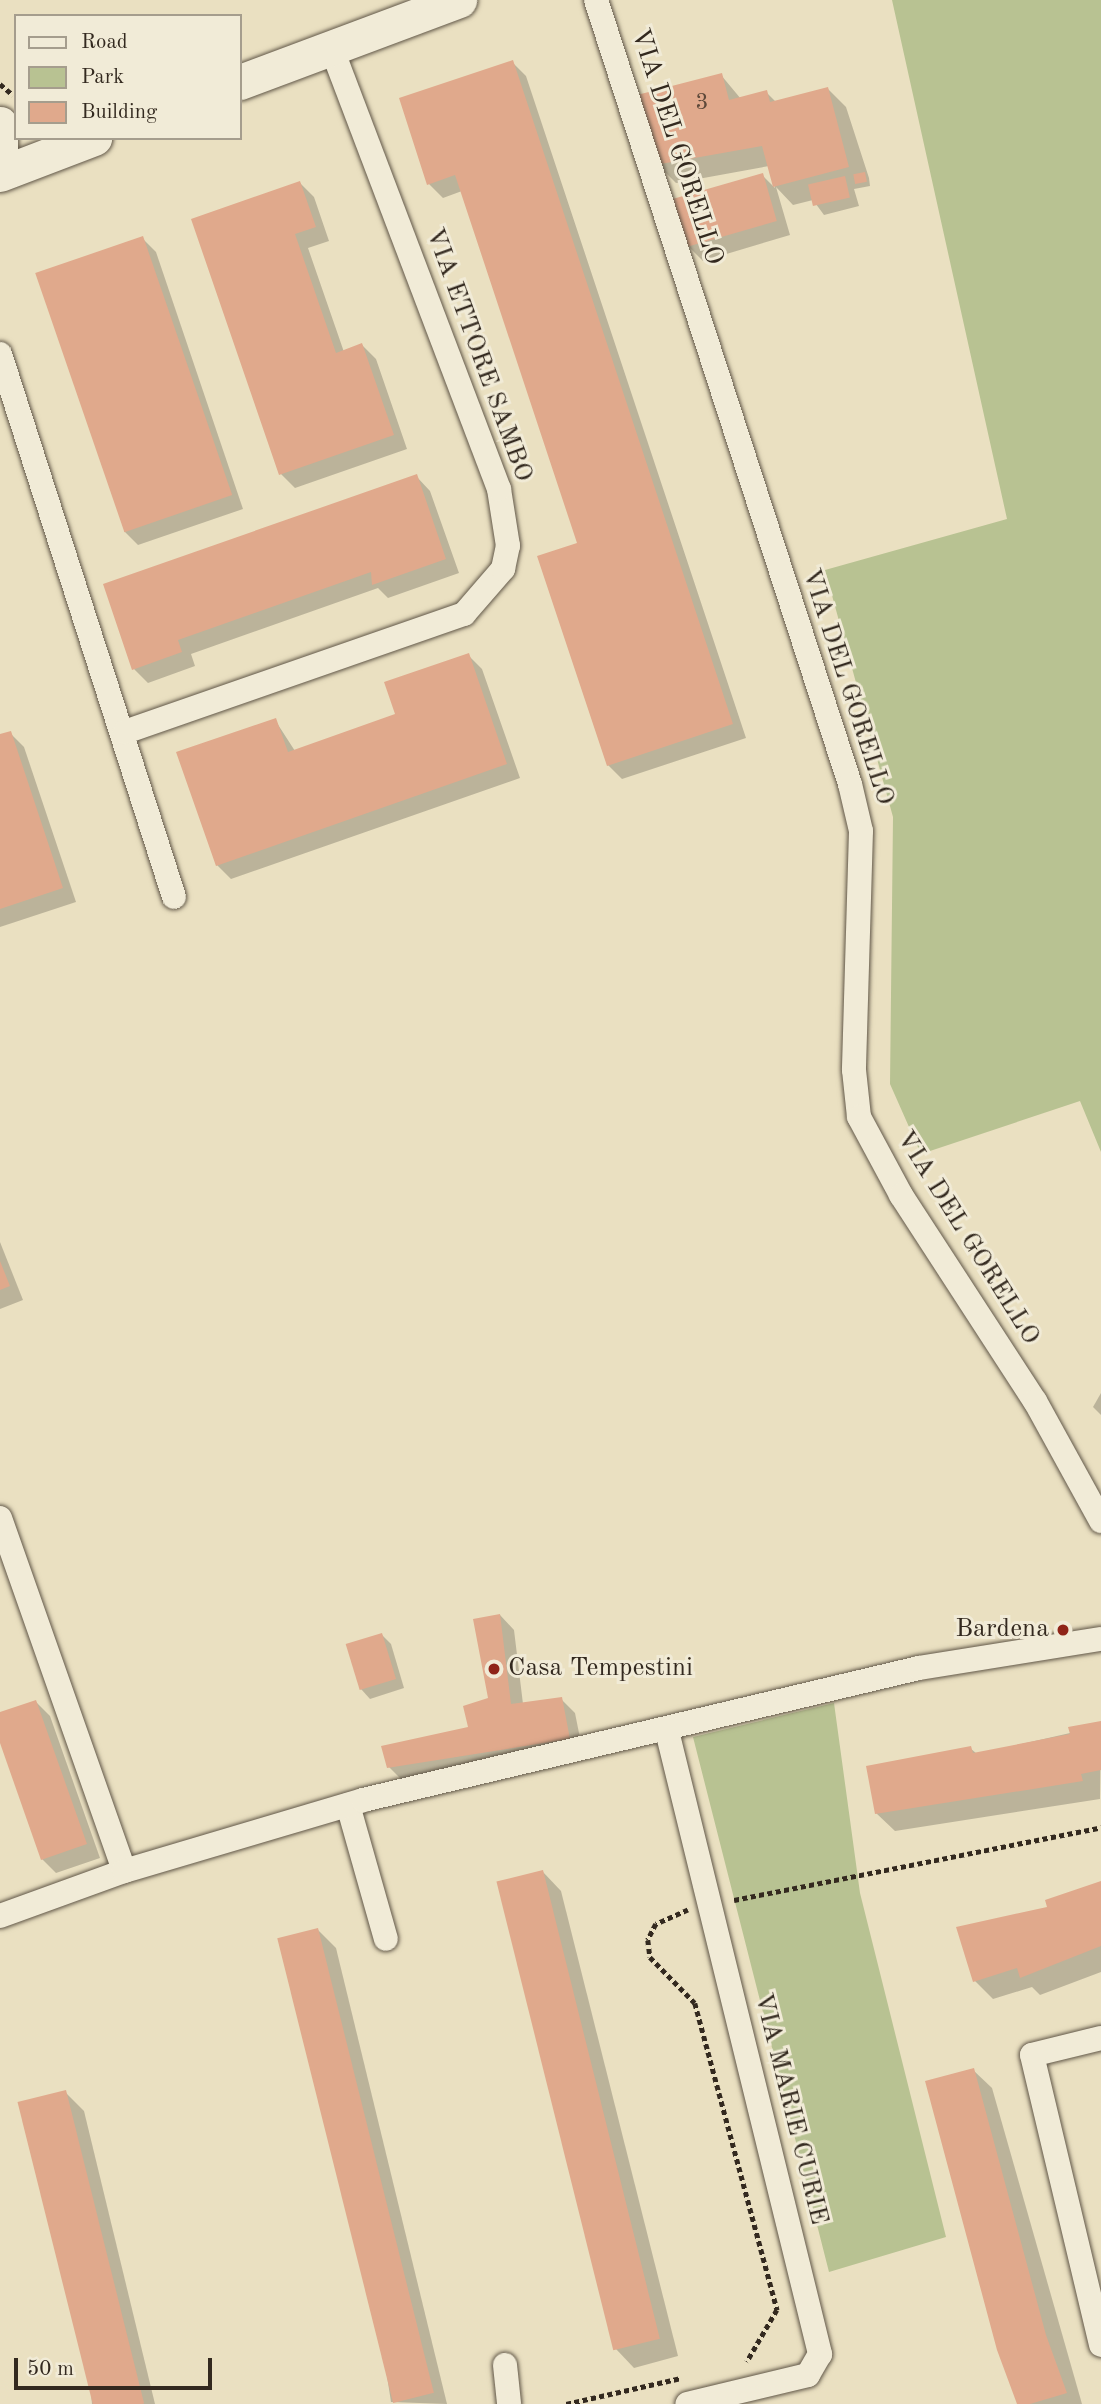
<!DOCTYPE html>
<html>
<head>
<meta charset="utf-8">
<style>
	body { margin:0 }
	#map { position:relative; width:1101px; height:2404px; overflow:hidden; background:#eae0c1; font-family:"Old Standard TT",serif }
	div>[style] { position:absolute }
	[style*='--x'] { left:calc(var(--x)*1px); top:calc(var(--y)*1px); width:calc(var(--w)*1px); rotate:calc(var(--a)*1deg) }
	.green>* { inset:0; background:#b8c292 }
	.shadow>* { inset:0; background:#0003 }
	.building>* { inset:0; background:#e0a98c; transform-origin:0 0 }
	.path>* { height:4.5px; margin-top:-2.25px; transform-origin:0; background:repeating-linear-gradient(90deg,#33291f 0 5px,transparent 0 8.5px) }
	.roads { filter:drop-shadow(0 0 2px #615748) drop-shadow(0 0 2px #615748) }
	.street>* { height:24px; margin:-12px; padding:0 12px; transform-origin:12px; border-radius:12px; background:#f1ebd7 }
	.secondary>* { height:35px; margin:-17.5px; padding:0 17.5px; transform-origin:17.5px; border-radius:17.5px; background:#f1ebd7 }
	.dots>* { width:19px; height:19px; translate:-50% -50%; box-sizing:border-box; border:4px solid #f1ebd7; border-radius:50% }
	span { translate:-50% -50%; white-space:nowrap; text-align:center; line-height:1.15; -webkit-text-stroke:6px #f1ebd7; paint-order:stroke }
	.number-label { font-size:23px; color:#5e493a }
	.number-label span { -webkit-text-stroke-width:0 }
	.street-label { font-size:26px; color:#33291f }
	.poi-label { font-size:26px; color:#33291f }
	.right { translate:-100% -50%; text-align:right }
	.left { translate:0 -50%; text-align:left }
	.legend { position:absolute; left:14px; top:14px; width:228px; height:126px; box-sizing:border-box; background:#f1ebd7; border:2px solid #a59d8d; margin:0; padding:9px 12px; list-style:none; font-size:21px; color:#33291f }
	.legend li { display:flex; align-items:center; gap:14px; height:35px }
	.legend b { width:35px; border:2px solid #a59d8d }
	.scale { position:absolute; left:14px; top:2358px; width:198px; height:32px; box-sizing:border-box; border:4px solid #33291f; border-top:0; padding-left:9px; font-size:21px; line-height:24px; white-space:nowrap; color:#33291f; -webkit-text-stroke:5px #f1ebd7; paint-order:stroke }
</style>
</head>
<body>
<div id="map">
	<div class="green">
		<i style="clip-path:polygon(892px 0,1101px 0,1101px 1152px,1080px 1101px,921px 1154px,890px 1084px,893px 817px,825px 570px,1007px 519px)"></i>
		<i style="clip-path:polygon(834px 1703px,860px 1893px,946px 2237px,829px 2272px,693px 1737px)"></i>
	</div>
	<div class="shadow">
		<i style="clip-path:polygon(512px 62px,526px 76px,746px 738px,622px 779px,608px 765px,579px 544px,462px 191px,443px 198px,429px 184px)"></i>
		<i style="clip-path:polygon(721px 75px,741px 99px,766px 92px,776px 102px,828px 89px,846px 107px,869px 178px,870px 186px,854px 189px,859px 206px,824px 215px,813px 200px,793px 205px,776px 187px,790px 235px,703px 261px,689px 247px,762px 175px,775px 188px,769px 166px,676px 183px,657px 164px)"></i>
		<i style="clip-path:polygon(300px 183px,314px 197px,329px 241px,308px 248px,344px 352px,362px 345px,376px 359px,407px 449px,295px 488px,281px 474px,193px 220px)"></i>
		<i style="clip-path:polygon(142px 238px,156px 252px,243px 509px,138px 545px,124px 531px)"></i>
		<i style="clip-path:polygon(416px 476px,430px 491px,459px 573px,388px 598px,378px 588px,191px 654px,195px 666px,148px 683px,134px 669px)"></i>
		<i style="clip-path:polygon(468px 655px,482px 669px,520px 778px,231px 879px,217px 865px,275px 720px,295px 751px,398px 715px)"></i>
		<i style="clip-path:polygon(10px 733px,24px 747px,76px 902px,0 927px,0 736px)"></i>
		<i style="clip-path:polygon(0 1242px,23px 1300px,0 1309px)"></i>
		<i style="clip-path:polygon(1101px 1393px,1101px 1415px,1093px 1407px)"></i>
		<i style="clip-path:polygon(500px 1615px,514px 1630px,523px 1704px,561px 1699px,575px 1713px,583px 1753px,403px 1781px,389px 1767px,470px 1728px,490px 1699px)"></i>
		<i style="clip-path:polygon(382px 1635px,391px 1644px,404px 1688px,370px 1699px,361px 1689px)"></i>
		<i style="clip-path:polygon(36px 1702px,50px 1716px,100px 1858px,56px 1873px,42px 1859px,0 1738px,0 1714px)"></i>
		<i style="clip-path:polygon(1101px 1726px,1100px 1799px,895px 1831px,876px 1813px,970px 1748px,977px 1754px)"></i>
		<i style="clip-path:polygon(543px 1872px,561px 1891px,678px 2356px,634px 2368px,616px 2349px)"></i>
		<i style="clip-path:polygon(1101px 1883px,1101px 1972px,1040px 1995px,1032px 1987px,993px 1999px,975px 1981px,1050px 1909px)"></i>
		<i style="clip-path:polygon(318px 1930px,336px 1948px,447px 2404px,391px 2402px)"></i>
		<i style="clip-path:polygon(973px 2070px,992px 2088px,1082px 2404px,1019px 2404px)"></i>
		<i style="clip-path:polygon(65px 2092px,84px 2111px,155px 2404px,92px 2404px)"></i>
	</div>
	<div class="building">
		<i style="clip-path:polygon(513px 60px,733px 724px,607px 766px,537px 556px,577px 543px,455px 175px,427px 185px,399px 98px)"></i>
		<i style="clip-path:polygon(722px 73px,729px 100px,767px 90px,770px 102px,828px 87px,849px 167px,773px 187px,762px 146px,655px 165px,637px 95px)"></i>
		<i style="left:865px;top:172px;width:10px;height:12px;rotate:79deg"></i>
		<i style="left:763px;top:173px;width:50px;height:94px;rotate:74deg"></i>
		<i style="left:845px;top:176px;width:22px;height:38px;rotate:77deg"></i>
		<i style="clip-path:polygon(300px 181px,316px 227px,295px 234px,336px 353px,362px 343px,394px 435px,279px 475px,191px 219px)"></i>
		<i style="left:143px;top:236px;width:274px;height:114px;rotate:71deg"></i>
		<i style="clip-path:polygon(417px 474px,446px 559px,372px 585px,371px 572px,178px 640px,182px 652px,132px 670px,103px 584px)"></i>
		<i style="clip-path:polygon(469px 653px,507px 764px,216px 866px,176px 752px,276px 718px,288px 752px,395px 714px,384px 682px)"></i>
		<i style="clip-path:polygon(11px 731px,63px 888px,0 909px,0 734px)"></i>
		<i style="clip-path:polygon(0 1261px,10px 1286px,0 1290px)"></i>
		<i style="clip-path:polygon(500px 1614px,511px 1704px,562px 1697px,570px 1739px,387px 1768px,381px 1746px,468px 1727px,463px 1706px,488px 1698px,473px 1619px)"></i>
		<i style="left:382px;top:1633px;width:48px;height:38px;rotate:73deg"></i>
		<i style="clip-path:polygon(36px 1700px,87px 1844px,41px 1860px,0 1743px,0 1712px)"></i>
		<i style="clip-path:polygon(1101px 1721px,1101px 1770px,1081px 1774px,1083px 1781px,875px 1814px,866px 1766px,971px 1746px,973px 1753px,1070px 1734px,1068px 1727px)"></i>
		<i style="left:543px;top:1870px;width:483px;height:48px;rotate:76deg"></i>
		<i style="clip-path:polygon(1101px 1881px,1101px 1946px,1020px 1978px,1017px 1968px,973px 1982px,956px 1927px,1047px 1907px,1045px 1900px)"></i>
		<i style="left:318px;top:1928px;width:479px;height:42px;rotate:76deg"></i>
		<i style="clip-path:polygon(974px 2068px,1046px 2335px,1067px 2393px,1030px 2404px,1017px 2404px,997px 2350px,925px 2081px)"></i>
		<i style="left:66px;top:2090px;width:323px;height:50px;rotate:76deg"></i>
	</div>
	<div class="path">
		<i style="--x:0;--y:84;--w:17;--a:40"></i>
		<i style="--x:734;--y:1900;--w:374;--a:-11.2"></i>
		<i style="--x:688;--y:1910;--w:35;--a:156"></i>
		<i style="--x:656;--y:1924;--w:18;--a:117"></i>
		<i style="--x:648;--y:1940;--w:17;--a:83"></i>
		<i style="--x:650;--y:1957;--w:64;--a:45.6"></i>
		<i style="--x:695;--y:2003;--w:318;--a:75"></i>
		<i style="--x:777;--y:2310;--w:60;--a:120"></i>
		<i style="--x:566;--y:2404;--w:118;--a:-12.7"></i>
	</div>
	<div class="roads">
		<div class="street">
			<i style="--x:596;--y:0;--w:824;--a:72.05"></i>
			<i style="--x:850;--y:784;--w:48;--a:76.8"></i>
			<i style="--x:861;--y:831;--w:239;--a:91.7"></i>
			<i style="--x:854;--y:1070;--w:47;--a:83.9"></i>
			<i style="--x:859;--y:1117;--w:89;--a:61.7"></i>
			<i style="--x:901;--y:1195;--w:246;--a:57"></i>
			<i style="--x:1035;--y:1401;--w:137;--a:61.2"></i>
			<i style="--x:0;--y:354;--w:570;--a:72.23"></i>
			<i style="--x:125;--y:732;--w:359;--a:-19.2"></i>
			<i style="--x:464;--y:614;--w:60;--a:-49.1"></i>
			<i style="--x:503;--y:569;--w:24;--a:-78"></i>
			<i style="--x:508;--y:546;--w:58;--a:-99"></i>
			<i style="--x:499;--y:489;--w:473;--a:-110.8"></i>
			<i style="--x:0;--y:1518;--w:374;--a:70.6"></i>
			<i style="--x:667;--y:1731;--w:642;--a:76.2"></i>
			<i style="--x:820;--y:2354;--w:24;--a:120"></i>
			<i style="--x:808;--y:2375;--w:124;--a:166.5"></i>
			<i style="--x:348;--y:1805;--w:139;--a:74.2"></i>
			<i style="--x:0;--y:1916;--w:132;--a:-19.9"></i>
			<i style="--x:124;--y:1871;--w:249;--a:-16.5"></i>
			<i style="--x:363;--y:1800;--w:571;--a:-13.36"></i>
			<i style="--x:919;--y:1668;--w:184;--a:-9.1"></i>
			<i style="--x:1101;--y:2038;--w:71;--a:166.2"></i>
			<i style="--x:1032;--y:2055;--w:298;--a:76.6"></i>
			<i style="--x:505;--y:2365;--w:39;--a:84"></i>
		</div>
		<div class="secondary">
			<i style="--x:240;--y:82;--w:234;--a:-20.5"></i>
			<i style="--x:0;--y:124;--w:35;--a:90"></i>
			<i style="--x:0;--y:174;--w:101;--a:-21"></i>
		</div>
	</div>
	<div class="dots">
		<i style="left:1063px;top:1630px;background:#8f2418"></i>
		<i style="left:494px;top:1669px;background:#8f2418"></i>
	</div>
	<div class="number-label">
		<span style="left:702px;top:103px">3</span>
	</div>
	<div class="street-label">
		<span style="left:676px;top:147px;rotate:72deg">VIA DEL GORELLO</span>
		<span style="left:478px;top:355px;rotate:70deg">VIA ETTORE SAMBO</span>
		<span style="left:847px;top:687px;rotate:72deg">VIA DEL GORELLO</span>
		<span style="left:967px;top:1238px;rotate:58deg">VIA DEL GORELLO</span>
		<span style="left:790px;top:2109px;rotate:76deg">VIA MARIE CURIE</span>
	</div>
	<div class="poi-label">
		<span class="right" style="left:1049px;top:1630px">Bardena</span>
		<span class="left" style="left:508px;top:1669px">Casa Tempestini</span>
	</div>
	<ul class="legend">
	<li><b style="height:9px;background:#f1ebd7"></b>Road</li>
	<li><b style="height:19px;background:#b8c292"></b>Park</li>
	<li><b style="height:19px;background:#e0a98c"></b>Building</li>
	</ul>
	<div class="scale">50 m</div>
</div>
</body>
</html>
